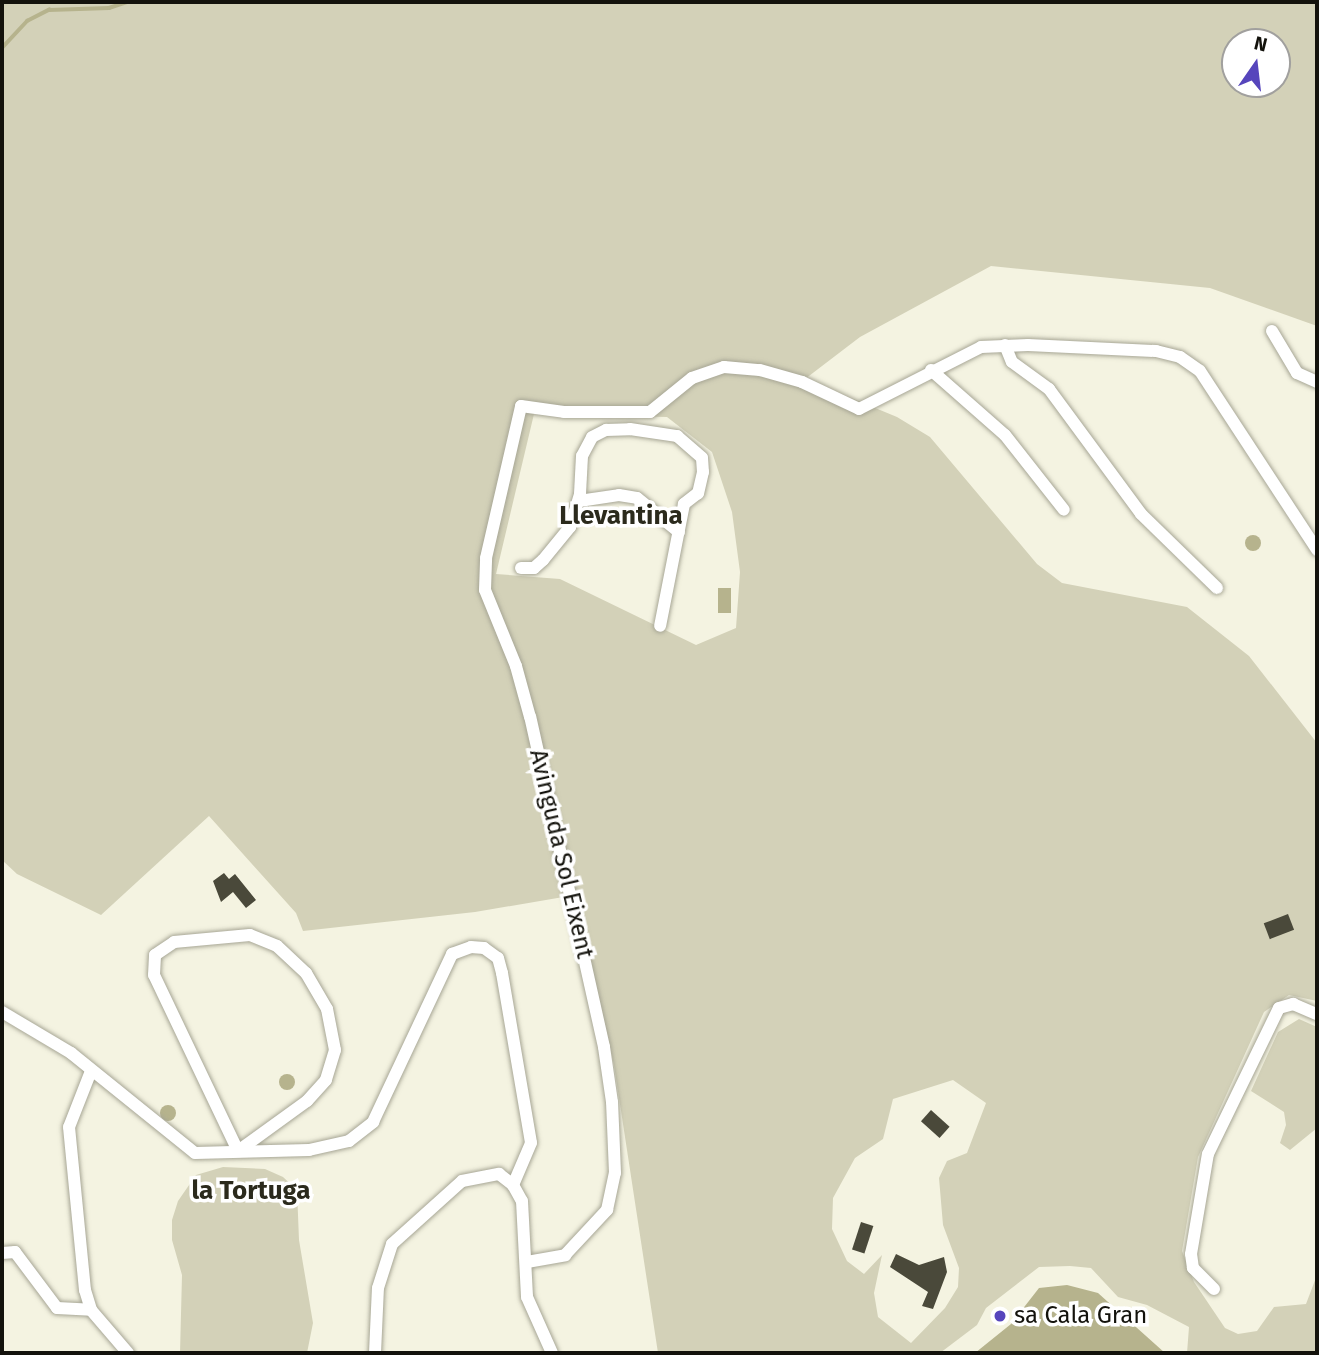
<!DOCTYPE html>
<html>
<head>
<meta charset="utf-8">
<style>
	body { margin:0 }
	#map { position:relative; width:1319px; height:1355px; overflow:hidden; background:#f4f3e1; font-family:"Fira Sans",sans-serif }
	div>[style] { position:absolute }
	[style*='--x'] { left:calc(var(--x)*1px); top:calc(var(--y)*1px); width:calc(var(--w)*1px); rotate:calc(var(--a)*1deg) }
	.green>* { inset:0; background:#d3d1b8 }
	.water>* { inset:0; background:#b6b38d; transform-origin:0 0 }
	.round { border-radius:50% }
	.stream>* { height:3.5px; margin:-1.75px; padding:0 1.75px; transform-origin:1.75px; border-radius:1.75px; background:#b6b38d }
	.building>* { inset:0; background:#4a493a; transform-origin:0 0 }
	.roads { filter:drop-shadow(0 0 2px #a7a695) drop-shadow(0 0 2px #a7a695) }
	.minor>* { height:12px; margin:-6px; padding:0 6px; transform-origin:6px; border-radius:6px; background:#fff }
	.dots>* { width:19px; height:19px; translate:-50% -50%; box-sizing:border-box; border:4px solid #fff; border-radius:50% }
	span { translate:-50% -50%; white-space:nowrap; text-align:center; line-height:1.15; -webkit-text-stroke:7px #fff; paint-order:stroke }
	.street-label { font-size:24px; color:#13120c }
	.poi-label { font-size:24px; color:#13120c }
	.left { translate:0 -50%; text-align:left }
	.neighbourhood-label { font-size:26px; color:#2b2a1c; font-weight:700 }
	.frame { position:absolute; inset:0; border:4px solid #13120c; pointer-events:none }
	.north { position:absolute; left:1221px; top:28px; width:70px; height:70px; box-sizing:border-box; background:#fff; border:2px solid #a1a09e; border-radius:50%; rotate:14deg; font-size:19px; font-weight:700; line-height:28px; text-align:center; color:#13120c }
	.north::after { content:''; display:block; margin:auto; width:24px; height:32px; background:#5645bc; clip-path:polygon(50% 0,100% 100%,50% 72%,0 100%) }
</style>
</head>
<body>
<div id="map">
	<div class="green">
		<i style="clip-path:polygon(evenodd,2px 2px,1317px 2px,1317px 326px,1210px 288px,991px 266px,860px 337px,805px 379px,897px 417px,930px 437px,1037px 564px,1062px 583px,1187px 607px,1249px 656px,1317px 743px,1317px 1001px,1289px 995px,1264px 1012px,1198px 1157px,1182px 1251px,1194px 1282px,1225px 1328px,1238px 1334px,1257px 1331px,1274px 1307px,1306px 1304px,1317px 1275px,1317px 1353px,1187px 1353px,1189px 1327px,1147px 1305px,1118px 1297px,1091px 1268px,1070px 1266px,1039px 1267px,986px 1308px,977px 1325px,940px 1353px,658px 1353px,614px 1065px,575px 895px,475px 912px,303px 931px,296px 913px,209px 816px,101px 915px,17px 874px,2px 860px,2px 2px,1235px 42px,1277px 42px,1277px 84px,1235px 84px,1235px 42px,2px 2px,534px 414px,667px 417px,712px 452px,732px 512px,740px 572px,736px 628px,696px 645px,560px 579px,496px 574px,534px 414px,2px 2px,953px 1080px,986px 1103px,967px 1153px,947px 1161px,939px 1178px,943px 1225px,959px 1268px,958px 1287px,945px 1308px,911px 1343px,878px 1317px,874px 1293px,882px 1255px,864px 1274px,847px 1261px,832px 1229px,833px 1198px,855px 1158px,883px 1139px,893px 1099px,953px 1080px)"></i>
		<i style="clip-path:polygon(1299px 1019px,1317px 1027px,1317px 1128px,1290px 1150px,1280px 1143px,1286px 1125px,1284px 1112px,1251px 1091px,1278px 1032px)"></i>
		<i style="clip-path:polygon(223px 1167px,265px 1169px,283px 1177px,297px 1190px,299px 1240px,313px 1323px,307px 1353px,180px 1353px,182px 1275px,172px 1240px,172px 1220px,178px 1201px,196px 1175px)"></i>
	</div>
	<div class="water">
		<i class="round" style="left:1245px;top:535px;width:16px;height:16px"></i>
		<i style="left:718px;top:588px;width:13px;height:25px"></i>
		<i class="round" style="left:279px;top:1074px;width:16px;height:16px"></i>
		<i class="round" style="left:160px;top:1105px;width:16px;height:16px"></i>
		<i style="clip-path:polygon(1067px 1285px,1098px 1293px,1165px 1353px,975px 1353px,1011px 1324px,1039px 1288px)"></i>
	</div>
	<div class="stream">
		<i style="--x:2;--y:48;--w:37;--a:-47"></i>
		<i style="--x:27;--y:21;--w:25;--a:-27"></i>
		<i style="--x:49;--y:10;--w:60;--a:-1.9"></i>
		<i style="--x:109;--y:8;--w:20;--a:-18"></i>
	</div>
	<div class="building">
		<i style="clip-path:polygon(224px 873px,229px 879px,235px 874px,256px 900px,246px 908px,233px 892px,221px 902px,213px 881px)"></i>
		<i style="left:1288px;top:914px;width:17px;height:26px;rotate:69deg"></i>
		<i style="left:931px;top:1110px;width:25px;height:15px;rotate:42deg"></i>
		<i style="left:861px;top:1222px;width:13px;height:29px;rotate:18deg"></i>
		<i style="clip-path:polygon(896px 1254px,919px 1265px,944px 1257px,947px 1272px,933px 1309px,922px 1306px,928px 1292px,890px 1267px)"></i>
	</div>
	<div class="roads">
		<div class="minor">
			<i style="--x:1272;--y:331;--w:49;--a:59.2"></i>
			<i style="--x:1297;--y:373;--w:22;--a:24"></i>
			<i style="--x:1005;--y:345;--w:18;--a:68"></i>
			<i style="--x:1012;--y:362;--w:46;--a:36.1"></i>
			<i style="--x:1049;--y:389;--w:155;--a:53.6"></i>
			<i style="--x:1141;--y:514;--w:106;--a:44.2"></i>
			<i style="--x:931;--y:370;--w:98;--a:41.3"></i>
			<i style="--x:1005;--y:435;--w:95;--a:51.8"></i>
			<i style="--x:650;--y:412;--w:54;--a:-39"></i>
			<i style="--x:692;--y:378;--w:34;--a:-19"></i>
			<i style="--x:724;--y:367;--w:36;--a:5"></i>
			<i style="--x:760;--y:370;--w:44;--a:15.9"></i>
			<i style="--x:802;--y:382;--w:63;--a:25.3"></i>
			<i style="--x:859;--y:409;--w:137;--a:-26.9"></i>
			<i style="--x:981;--y:347;--w:47;--a:-2.4"></i>
			<i style="--x:1028;--y:345;--w:128;--a:2.7"></i>
			<i style="--x:1156;--y:351;--w:25;--a:14"></i>
			<i style="--x:1180;--y:357;--w:24;--a:35"></i>
			<i style="--x:1200;--y:371;--w:214;--a:56.8"></i>
			<i style="--x:579;--y:501;--w:40;--a:-8.5"></i>
			<i style="--x:619;--y:495;--w:18;--a:9"></i>
			<i style="--x:637;--y:498;--w:54;--a:39"></i>
			<i style="--x:521;--y:568;--w:13;--a:0"></i>
			<i style="--x:534;--y:568;--w:12;--a:-42"></i>
			<i style="--x:543;--y:560;--w:43;--a:-50.7"></i>
			<i style="--x:570;--y:527;--w:34;--a:-73"></i>
			<i style="--x:580;--y:494;--w:38;--a:-87"></i>
			<i style="--x:582;--y:456;--w:21;--a:-62"></i>
			<i style="--x:592;--y:437;--w:16;--a:-27"></i>
			<i style="--x:606;--y:430;--w:24;--a:-2"></i>
			<i style="--x:630;--y:429;--w:48;--a:8.5"></i>
			<i style="--x:677;--y:436;--w:33;--a:41"></i>
			<i style="--x:702;--y:458;--w:14;--a:86"></i>
			<i style="--x:703;--y:472;--w:22;--a:103"></i>
			<i style="--x:698;--y:493;--w:18;--a:142"></i>
			<i style="--x:684;--y:504;--w:124;--a:101.1"></i>
			<i style="--x:250;--y:935;--w:29;--a:22"></i>
			<i style="--x:277;--y:946;--w:40;--a:43"></i>
			<i style="--x:306;--y:973;--w:42;--a:59.7"></i>
			<i style="--x:327;--y:1009;--w:42;--a:79"></i>
			<i style="--x:335;--y:1050;--w:31;--a:107"></i>
			<i style="--x:326;--y:1080;--w:28;--a:132"></i>
			<i style="--x:307;--y:1101;--w:85;--a:144.1"></i>
			<i style="--x:238;--y:1151;--w:195;--a:-115.5"></i>
			<i style="--x:154;--y:975;--w:20;--a:-87"></i>
			<i style="--x:155;--y:955;--w:23;--a:-34"></i>
			<i style="--x:174;--y:942;--w:76;--a:-5.3"></i>
			<i style="--x:2;--y:1012;--w:80;--a:30.7"></i>
			<i style="--x:71;--y:1053;--w:159;--a:38.9"></i>
			<i style="--x:195;--y:1153;--w:114;--a:-1.5"></i>
			<i style="--x:309;--y:1150;--w:41;--a:-12.7"></i>
			<i style="--x:349;--y:1141;--w:31;--a:-38"></i>
			<i style="--x:373;--y:1122;--w:186;--a:-64.8"></i>
			<i style="--x:452;--y:954;--w:20;--a:-20"></i>
			<i style="--x:471;--y:947;--w:13;--a:4"></i>
			<i style="--x:484;--y:948;--w:17;--a:36"></i>
			<i style="--x:498;--y:958;--w:16;--a:75"></i>
			<i style="--x:502;--y:973;--w:172;--a:80.3"></i>
			<i style="--x:531;--y:1143;--w:46;--a:113.2"></i>
			<i style="--x:91;--y:1071;--w:60;--a:111.4"></i>
			<i style="--x:69;--y:1127;--w:164;--a:84.4"></i>
			<i style="--x:85;--y:1290;--w:21;--a:73"></i>
			<i style="--x:91;--y:1310;--w:57;--a:49.3"></i>
			<i style="--x:2;--y:1253;--w:13;--a:-4"></i>
			<i style="--x:15;--y:1252;--w:70;--a:53.1"></i>
			<i style="--x:57;--y:1308;--w:34;--a:3"></i>
			<i style="--x:527;--y:1262;--w:39;--a:-10"></i>
			<i style="--x:565;--y:1255;--w:62;--a:-47"></i>
			<i style="--x:607;--y:1210;--w:38;--a:-78"></i>
			<i style="--x:615;--y:1173;--w:71;--a:-92.4"></i>
			<i style="--x:612;--y:1102;--w:56;--a:-98.3"></i>
			<i style="--x:604;--y:1047;--w:338;--a:-102.6"></i>
			<i style="--x:530;--y:717;--w:53;--a:-105.4"></i>
			<i style="--x:516;--y:666;--w:82;--a:-112.2"></i>
			<i style="--x:485;--y:590;--w:32;--a:-88"></i>
			<i style="--x:486;--y:558;--w:156;--a:-77"></i>
			<i style="--x:521;--y:406;--w:43;--a:7.9"></i>
			<i style="--x:564;--y:412;--w:86;--a:0"></i>
			<i style="--x:1214;--y:1289;--w:30;--a:-135"></i>
			<i style="--x:1193;--y:1268;--w:14;--a:-98"></i>
			<i style="--x:1191;--y:1254;--w:101;--a:-80.4"></i>
			<i style="--x:1208;--y:1154;--w:162;--a:-64.1"></i>
			<i style="--x:1279;--y:1008;--w:15;--a:-16"></i>
			<i style="--x:1293;--y:1004;--w:26;--a:23"></i>
			<i style="--x:375;--y:1353;--w:65;--a:-87.4"></i>
			<i style="--x:378;--y:1288;--w:46;--a:-72.3"></i>
			<i style="--x:392;--y:1244;--w:94;--a:-42"></i>
			<i style="--x:462;--y:1181;--w:38;--a:-11"></i>
			<i style="--x:499;--y:1174;--w:18;--a:38"></i>
			<i style="--x:513;--y:1185;--w:18;--a:61"></i>
			<i style="--x:522;--y:1201;--w:96;--a:87"></i>
			<i style="--x:527;--y:1297;--w:61;--a:65.9"></i>
		</div>
	</div>
	<div class="dots">
		<i style="left:1000px;top:1316px;background:#5645bc"></i>
	</div>
	<div class="street-label">
		<span style="left:561px;top:854px;rotate:77deg">Avinguda Sol Eixent</span>
	</div>
	<div class="poi-label">
		<span class="left" style="left:1014px;top:1316px">sa Cala Gran</span>
	</div>
	<div class="neighbourhood-label">
		<span style="left:621px;top:516px">Llevantina</span>
		<span style="left:251px;top:1191px">la Tortuga</span>
	</div>
	<div class="frame"></div>
	<div class="north">N</div>
</div>
</body>
</html>
